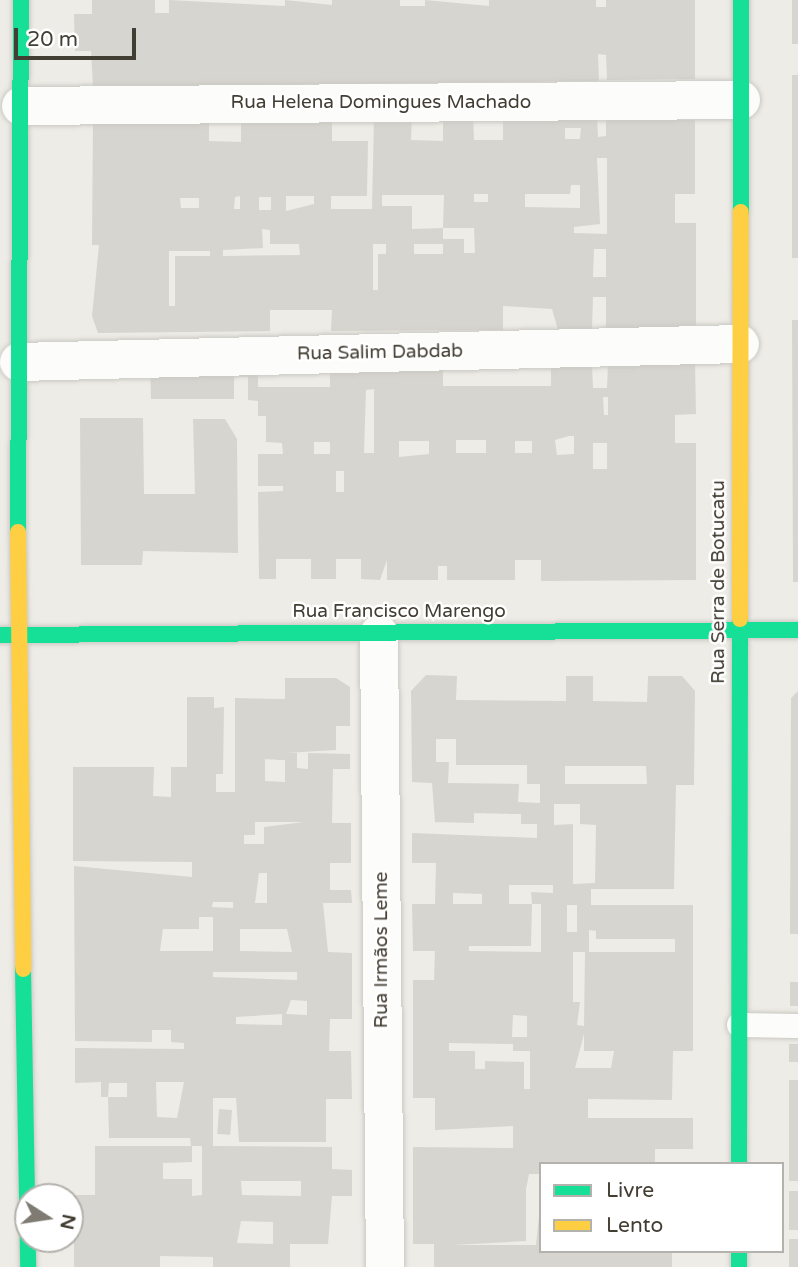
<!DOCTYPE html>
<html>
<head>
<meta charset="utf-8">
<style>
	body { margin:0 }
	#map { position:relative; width:798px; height:1267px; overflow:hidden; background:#eeece6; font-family:"Varela Round",sans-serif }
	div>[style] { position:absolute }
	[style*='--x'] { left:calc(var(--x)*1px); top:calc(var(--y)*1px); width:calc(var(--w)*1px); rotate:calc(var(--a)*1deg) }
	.building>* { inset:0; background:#d7d5cf; transform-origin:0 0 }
	.roads { filter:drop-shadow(0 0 2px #cac8c2) drop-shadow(0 0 2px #cac8c2) }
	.lane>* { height:24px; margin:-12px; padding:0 12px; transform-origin:12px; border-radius:12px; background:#fcfcfb }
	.street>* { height:38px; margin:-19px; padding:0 19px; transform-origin:19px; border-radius:19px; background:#fcfcfb }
	.fast>* { height:16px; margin:-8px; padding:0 8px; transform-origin:8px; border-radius:8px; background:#16e098 }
	.slow>* { height:16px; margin:-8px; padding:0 8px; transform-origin:8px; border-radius:8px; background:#ffcf43 }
	span { translate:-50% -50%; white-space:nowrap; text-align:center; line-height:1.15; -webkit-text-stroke:5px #fff; paint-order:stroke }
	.street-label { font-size:19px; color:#433e33 }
	.legend { position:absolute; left:539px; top:1162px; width:245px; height:91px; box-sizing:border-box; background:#fff; border:2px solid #b4b2ad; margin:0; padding:9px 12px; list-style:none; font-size:21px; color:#433e33 }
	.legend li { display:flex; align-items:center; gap:14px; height:35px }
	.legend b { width:35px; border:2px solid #b4b2ad }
	.north { position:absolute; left:14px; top:1183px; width:70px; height:70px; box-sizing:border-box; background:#fff; border:2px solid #b4b2ad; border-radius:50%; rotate:102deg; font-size:19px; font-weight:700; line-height:28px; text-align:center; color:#433e33 }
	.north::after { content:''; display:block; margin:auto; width:24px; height:32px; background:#7f7b72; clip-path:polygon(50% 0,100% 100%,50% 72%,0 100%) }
	.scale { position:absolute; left:14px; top:28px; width:122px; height:32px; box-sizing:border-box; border:4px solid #433e33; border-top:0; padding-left:9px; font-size:21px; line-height:24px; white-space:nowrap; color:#433e33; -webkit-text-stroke:5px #fff; paint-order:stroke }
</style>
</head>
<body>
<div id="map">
	<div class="building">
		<i style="clip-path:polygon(92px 0,155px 0,155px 13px,169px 13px,169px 0,285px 6px,285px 0,332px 5px,332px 0,400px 0,400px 6px,425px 6px,425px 0,489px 6px,489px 0,596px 0,596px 7px,606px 7px,606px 0,695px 0,695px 79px,607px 80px,606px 55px,598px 54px,599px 81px,93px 87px,91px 51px,75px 51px,74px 14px,92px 14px)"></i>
		<i style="left:792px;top:0;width:6px;height:44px"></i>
		<i style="left:792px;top:75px;width:6px;height:183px"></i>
		<i style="clip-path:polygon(evenodd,675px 114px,675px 120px,695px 120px,695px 194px,675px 194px,675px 223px,696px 223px,696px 329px,606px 330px,606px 297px,593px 297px,592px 330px,558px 330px,552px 309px,503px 306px,503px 330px,331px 331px,332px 310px,270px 310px,270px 331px,98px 333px,92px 316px,99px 245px,92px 245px,93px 119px,209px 118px,209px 141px,241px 142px,241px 118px,332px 117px,332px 141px,368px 141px,367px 196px,331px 196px,331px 209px,372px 209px,374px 116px,412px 116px,411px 140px,443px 141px,443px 116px,473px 116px,474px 140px,503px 140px,503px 115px,597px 115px,598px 137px,606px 136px,606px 115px,675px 114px,565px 128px,581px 128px,580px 139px,565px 139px,565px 128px,675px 114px,597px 158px,607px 158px,607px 234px,574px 233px,574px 227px,600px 224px,597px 158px,675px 114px,571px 185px,580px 185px,580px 208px,525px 207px,525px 194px,570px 194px,571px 185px,675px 114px,474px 194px,488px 194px,488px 202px,474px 202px,474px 194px,675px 114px,382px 195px,444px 195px,443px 228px,412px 229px,412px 206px,382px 206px,382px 195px,675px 114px,240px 196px,240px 209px,234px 209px,235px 197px,240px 196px,675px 114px,286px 196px,314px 196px,314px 204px,286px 211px,286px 196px,675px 114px,259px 197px,271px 197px,271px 210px,259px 210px,259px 197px,675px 114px,180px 198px,199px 198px,199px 208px,181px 208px,180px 198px,675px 114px,443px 228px,474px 228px,475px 253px,464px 253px,464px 239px,443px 239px,443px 228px,675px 114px,262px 229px,270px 230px,270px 244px,299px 244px,300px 255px,223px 256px,223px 250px,263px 248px,262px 229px,675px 114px,373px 244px,386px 244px,386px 254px,378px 254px,378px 290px,373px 290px,373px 244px,675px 114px,414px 244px,443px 244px,443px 254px,414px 254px,414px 244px,675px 114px,594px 249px,606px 249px,606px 277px,593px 277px,594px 249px,675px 114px,169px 251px,210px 251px,210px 256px,175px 256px,175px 306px,169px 306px,169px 251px)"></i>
		<i style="clip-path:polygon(792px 320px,798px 320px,798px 582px,793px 582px)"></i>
		<i style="clip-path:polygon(evenodd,258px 362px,258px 387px,330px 387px,330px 367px,443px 365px,443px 386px,551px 386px,551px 364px,592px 364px,593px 388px,607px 388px,608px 363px,695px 362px,696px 414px,675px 415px,675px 443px,696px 443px,696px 580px,541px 581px,541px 560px,515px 560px,515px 580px,447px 580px,447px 566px,438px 566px,438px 580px,387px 580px,387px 560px,380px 580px,361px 579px,361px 559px,336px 559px,336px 579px,311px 579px,311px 559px,276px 559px,276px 579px,259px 579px,258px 492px,283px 491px,283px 486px,258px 486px,258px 454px,283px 454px,282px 443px,266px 442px,266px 416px,258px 416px,258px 401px,248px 400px,248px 377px,234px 376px,234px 399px,151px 399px,150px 364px,258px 362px,374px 389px,374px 453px,364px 453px,366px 390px,374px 389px,258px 362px,603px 397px,608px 397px,608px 415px,604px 415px,603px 397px,258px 362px,569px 436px,574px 436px,574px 454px,557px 455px,555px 440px,569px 436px,258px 362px,456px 440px,486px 440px,486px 453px,456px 453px,456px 440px,258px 362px,399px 441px,429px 441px,429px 454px,399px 457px,399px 441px,258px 362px,515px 441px,532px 441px,532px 453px,515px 453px,515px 441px,258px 362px,314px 442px,330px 442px,330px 454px,314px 454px,314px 442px,258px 362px,593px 443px,607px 443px,607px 469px,593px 469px,593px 443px,258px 362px,336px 471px,344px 471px,344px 492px,336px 492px,336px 471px)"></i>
		<i style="clip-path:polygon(80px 418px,143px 418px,144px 494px,195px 494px,193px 419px,225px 419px,237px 439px,238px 553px,143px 551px,142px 565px,81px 565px)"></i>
		<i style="clip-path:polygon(evenodd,426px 675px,457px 676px,456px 700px,566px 701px,566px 676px,593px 676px,593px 701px,647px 702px,648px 676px,682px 676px,695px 691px,694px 785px,676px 785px,674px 889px,591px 889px,591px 905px,693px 905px,693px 1051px,673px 1051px,672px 1100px,588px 1099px,588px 1118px,693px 1118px,693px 1149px,655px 1149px,655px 1164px,541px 1164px,541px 1174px,529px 1174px,526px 1189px,526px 1241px,453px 1245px,536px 1245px,541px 1197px,541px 1251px,672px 1251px,672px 1267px,434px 1267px,434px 1244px,413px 1244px,413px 1147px,513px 1148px,513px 1126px,435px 1130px,435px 1098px,413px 1098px,413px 980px,434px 980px,435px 951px,413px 951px,412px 904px,435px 904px,436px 863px,412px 863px,412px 833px,537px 838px,537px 824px,521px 824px,521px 814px,474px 813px,474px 823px,435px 822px,432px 783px,412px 782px,411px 691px,426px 675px,436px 739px,456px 739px,456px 765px,527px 765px,527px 784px,540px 784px,540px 803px,518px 802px,519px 784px,448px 783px,449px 762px,436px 762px,436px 739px,426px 675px,565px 766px,646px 766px,647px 784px,565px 784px,565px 766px,426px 675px,554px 804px,580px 804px,580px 824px,596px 825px,595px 883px,573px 884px,573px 824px,554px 825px,554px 804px,426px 675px,509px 885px,553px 885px,553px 893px,531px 892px,532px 904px,509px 904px,509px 885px,426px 675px,453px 893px,482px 894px,482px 904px,453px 904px,453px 893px,426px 675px,532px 904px,541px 904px,541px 952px,469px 951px,469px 946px,531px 946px,532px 904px,426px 675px,567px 905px,577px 905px,577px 932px,567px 932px,567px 905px,426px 675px,589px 930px,596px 931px,596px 939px,675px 939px,675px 952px,589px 952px,589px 930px,426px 675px,573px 952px,585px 952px,584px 1026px,577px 1025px,580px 1002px,573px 1002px,573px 952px,426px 675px,513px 1015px,527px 1016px,527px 1037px,512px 1037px,513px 1015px,426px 675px,584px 1034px,584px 1051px,614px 1051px,611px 1068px,575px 1068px,584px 1034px,426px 675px,449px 1043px,513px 1044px,513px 1051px,530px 1051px,530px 1089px,524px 1089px,524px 1062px,485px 1061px,485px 1069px,475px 1069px,475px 1051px,449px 1051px,449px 1043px)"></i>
		<i style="clip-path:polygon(evenodd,285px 678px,336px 678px,350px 687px,350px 726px,336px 726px,336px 750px,285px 753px,297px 753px,297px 768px,308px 769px,308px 753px,350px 754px,350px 769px,333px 769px,332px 823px,351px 823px,351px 863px,330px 863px,330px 890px,351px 890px,352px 903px,323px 903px,328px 952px,352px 953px,352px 1019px,330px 1019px,329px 1051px,351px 1051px,352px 1099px,326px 1099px,326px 1142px,239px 1142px,236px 1098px,213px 1098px,213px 1146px,332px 1147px,332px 1169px,352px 1170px,352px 1196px,332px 1196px,328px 1244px,290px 1244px,290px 1267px,213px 1267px,213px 1257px,160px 1256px,160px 1267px,74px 1267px,74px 1195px,95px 1195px,95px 1146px,192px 1146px,192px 1162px,163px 1163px,163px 1179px,192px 1179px,192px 1196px,202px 1195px,202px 1146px,191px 1146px,190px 1138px,109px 1138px,108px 1097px,127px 1097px,127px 1083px,109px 1083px,108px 1097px,101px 1097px,101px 1082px,75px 1083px,75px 1048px,184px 1049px,184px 1043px,171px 1042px,171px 1030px,152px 1030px,152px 1042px,75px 1041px,74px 866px,192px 877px,192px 862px,73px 861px,73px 767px,154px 767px,153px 796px,171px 797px,171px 767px,187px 767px,187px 697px,214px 697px,214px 708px,224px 707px,223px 774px,216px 774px,216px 792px,235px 792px,235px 698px,285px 699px,285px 678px,265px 759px,285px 760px,285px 782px,265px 781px,265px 759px,285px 678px,255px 822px,304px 822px,264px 827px,264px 844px,244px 844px,244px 835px,255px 835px,255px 822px,285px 678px,259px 873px,267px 873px,267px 903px,255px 903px,259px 873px,285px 678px,213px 902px,233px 902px,233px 908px,212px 907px,213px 902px,285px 678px,199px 917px,213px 917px,213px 951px,160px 951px,163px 929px,199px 929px,199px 917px,285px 678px,240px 929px,287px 929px,292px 952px,240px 951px,240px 929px,285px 678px,213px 972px,297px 972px,297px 980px,213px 977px,213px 972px,285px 678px,291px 1000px,307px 1001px,307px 1015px,286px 1014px,291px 1000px,285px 678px,282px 1014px,282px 1025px,236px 1024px,236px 1017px,282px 1014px,285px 678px,156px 1082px,184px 1082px,177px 1118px,157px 1117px,156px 1082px,285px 678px,241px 1181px,301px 1181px,301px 1196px,242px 1195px,241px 1181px,285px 678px,241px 1221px,273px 1222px,273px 1244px,237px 1243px,241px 1221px)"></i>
		<i style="clip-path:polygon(798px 691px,798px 934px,790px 934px,791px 698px)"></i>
		<i style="left:790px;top:982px;width:8px;height:24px"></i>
		<i style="left:789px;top:1044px;width:9px;height:18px"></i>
		<i style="left:789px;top:1080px;width:9px;height:101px"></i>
		<i style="left:219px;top:1109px;width:13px;height:25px;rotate:4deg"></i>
		<i style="left:798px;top:1191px;width:39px;height:9px;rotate:90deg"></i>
		<i style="left:789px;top:1239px;width:9px;height:28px"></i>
	</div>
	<div class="roads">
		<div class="lane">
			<i style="--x:739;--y:1025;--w:59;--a:1"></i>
		</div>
		<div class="street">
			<i style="--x:21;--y:106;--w:720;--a:-0.48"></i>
			<i style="--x:19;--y:362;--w:721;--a:-1.43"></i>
			<i style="--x:379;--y:634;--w:633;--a:89.46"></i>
		</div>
		<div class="fast">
			<i style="--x:741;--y:212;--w:212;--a:-90"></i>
			<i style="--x:18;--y:532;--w:532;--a:-89.68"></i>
			<i style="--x:0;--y:635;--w:798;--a:-0.36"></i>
			<i style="--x:23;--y:969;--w:298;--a:89"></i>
			<i style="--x:739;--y:1164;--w:545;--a:-89.89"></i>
			<i style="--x:739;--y:1251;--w:16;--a:90"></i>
		</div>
		<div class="slow">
			<i style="--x:18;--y:532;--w:437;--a:89.3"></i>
			<i style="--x:740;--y:619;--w:407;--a:-89.9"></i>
		</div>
	</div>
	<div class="street-label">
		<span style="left:381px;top:103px">Rua Helena Domingues Machado</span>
		<span style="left:380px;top:353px;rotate:-1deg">Rua Salim Dabdab</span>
		<span style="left:719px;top:582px;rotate:-90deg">Rua Serra de Botucatu</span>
		<span style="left:399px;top:612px">Rua Francisco Marengo</span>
		<span style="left:382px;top:950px;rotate:-90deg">Rua Irmãos Leme</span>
	</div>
	<ul class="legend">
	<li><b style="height:9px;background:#16e098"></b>Livre</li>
	<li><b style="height:9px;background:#ffcf43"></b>Lento</li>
	</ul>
	<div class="north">N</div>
	<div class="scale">20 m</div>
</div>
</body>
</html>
